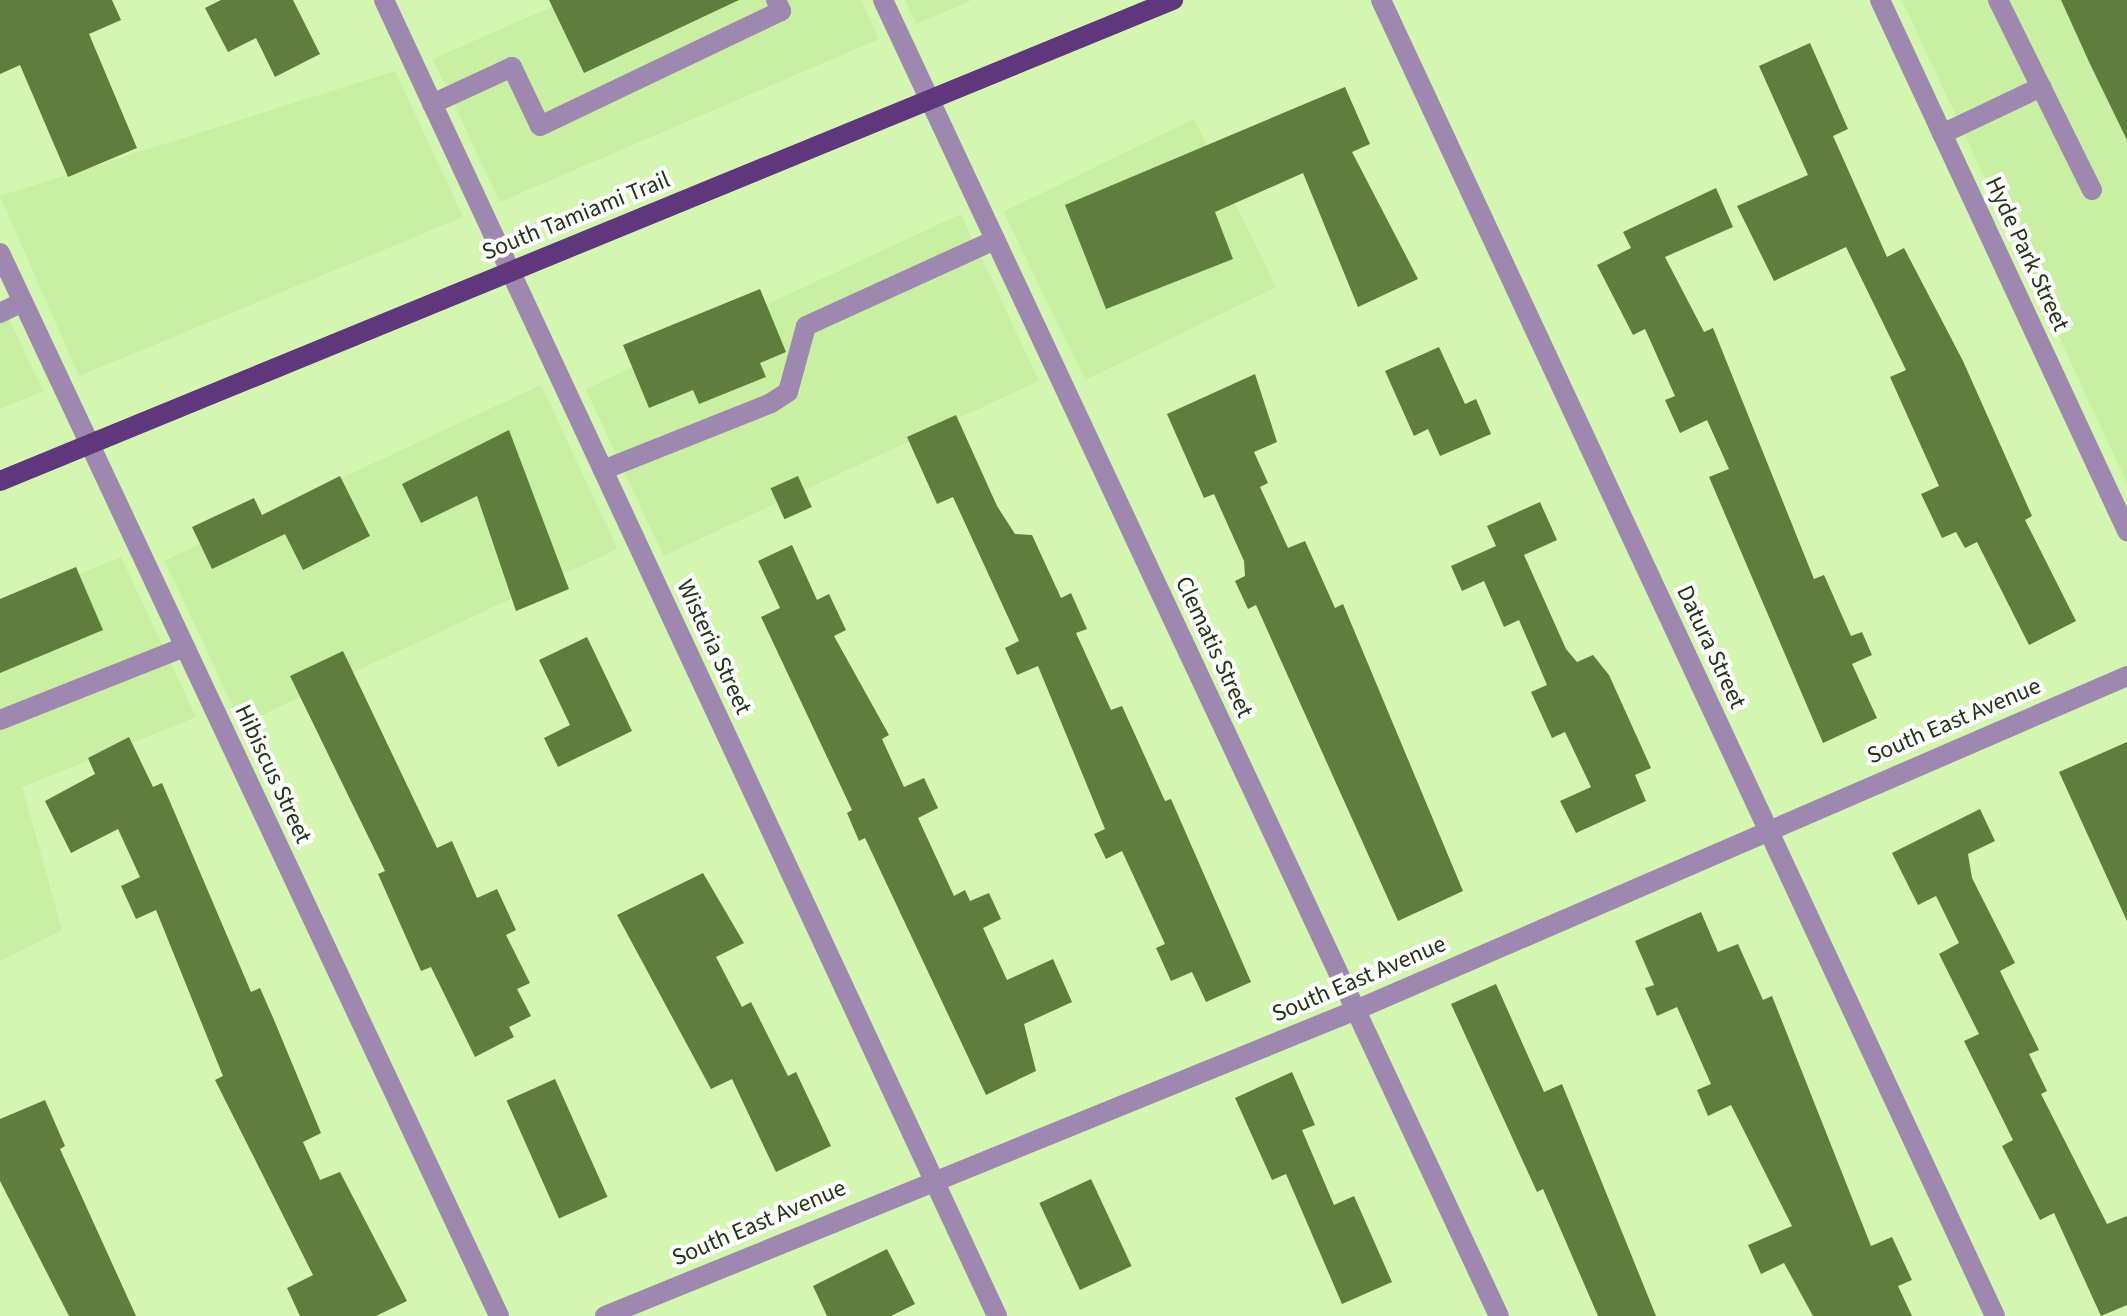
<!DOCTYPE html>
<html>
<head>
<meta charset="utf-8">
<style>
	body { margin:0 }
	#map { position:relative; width:2127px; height:1316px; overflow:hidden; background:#d3f6b1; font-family:"Source Sans 3",sans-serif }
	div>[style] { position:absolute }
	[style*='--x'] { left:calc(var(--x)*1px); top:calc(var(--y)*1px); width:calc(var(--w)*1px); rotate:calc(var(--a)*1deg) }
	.built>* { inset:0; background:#c8efa2; transform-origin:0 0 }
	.building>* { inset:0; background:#5f7e3e; transform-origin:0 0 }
	.minor>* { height:20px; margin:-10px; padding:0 10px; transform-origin:10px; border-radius:10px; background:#9e88af }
	.major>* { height:20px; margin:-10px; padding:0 10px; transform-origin:10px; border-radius:10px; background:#60377c }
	span { translate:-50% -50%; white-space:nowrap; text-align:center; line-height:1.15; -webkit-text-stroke:8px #fff; paint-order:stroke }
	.street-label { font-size:24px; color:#253317 }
</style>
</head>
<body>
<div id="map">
	<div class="built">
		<i style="clip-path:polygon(567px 0,861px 0,879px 39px,500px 202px,433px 59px)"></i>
		<i style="clip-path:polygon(905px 0,972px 0,916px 24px)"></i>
		<i style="clip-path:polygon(1902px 0,2127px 0,2127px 483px)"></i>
		<i style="clip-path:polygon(395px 71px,463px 217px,79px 376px,0 196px)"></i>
		<i style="left:1194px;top:119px;width:187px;height:212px;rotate:64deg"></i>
		<i style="left:961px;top:214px;width:184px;height:414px;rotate:65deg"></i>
		<i style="clip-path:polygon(0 300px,43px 391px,0 409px)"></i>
		<i style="left:541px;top:385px;width:181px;height:415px;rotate:65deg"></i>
		<i style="clip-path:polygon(121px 557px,196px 717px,22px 787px,62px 930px,0 961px,0 606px)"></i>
	</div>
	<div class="building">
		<i style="clip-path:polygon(0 0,112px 0,121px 20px,89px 34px,137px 148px,68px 177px,20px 65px,0 74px)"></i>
		<i style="clip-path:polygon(221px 0,293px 0,320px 54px,275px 77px,256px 38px,228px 52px,205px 8px)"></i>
		<i style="clip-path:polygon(549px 0,739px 0,584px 73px)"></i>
		<i style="clip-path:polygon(2061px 0,2127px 0,2127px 140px,2090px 64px)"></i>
		<i style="clip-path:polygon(1810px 43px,1848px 129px,1833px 136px,1887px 257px,1904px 248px,1963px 361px,2032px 516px,2025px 520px,2076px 621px,2029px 645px,1977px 542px,1965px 548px,1956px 532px,1942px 538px,1921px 494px,1939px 486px,1890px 377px,1906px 370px,1846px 247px,1774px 281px,1737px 206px,1808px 175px,1759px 66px)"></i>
		<i style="clip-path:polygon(1345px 87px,1370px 144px,1352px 152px,1418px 279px,1358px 307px,1303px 173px,1215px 212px,1233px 259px,1106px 309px,1065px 205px)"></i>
		<i style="clip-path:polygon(1716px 188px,1733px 227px,1665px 257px,1704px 332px,1713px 328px,1814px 579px,1824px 575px,1851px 636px,1862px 632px,1872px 655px,1852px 664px,1877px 718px,1823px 743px,1709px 477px,1729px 469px,1707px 420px,1680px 433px,1665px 400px,1675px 396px,1645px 329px,1633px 335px,1597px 265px,1631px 248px,1623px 232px)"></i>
		<i style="clip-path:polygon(760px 289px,786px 352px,760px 363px,766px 377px,699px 404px,693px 390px,649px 408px,623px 345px)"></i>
		<i style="clip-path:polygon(1439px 347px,1465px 404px,1476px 399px,1491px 434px,1440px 456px,1428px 429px,1414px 436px,1385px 371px)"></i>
		<i style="clip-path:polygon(1255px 374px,1277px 442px,1254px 452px,1268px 483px,1260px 487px,1288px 548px,1305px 541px,1335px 608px,1343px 604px,1463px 891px,1398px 921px,1256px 605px,1248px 609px,1235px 581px,1245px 576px,1244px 561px,1214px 494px,1204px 498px,1167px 414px)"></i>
		<i style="clip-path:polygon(956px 415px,997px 506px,1015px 534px,1032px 535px,1061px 598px,1071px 593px,1087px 629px,1076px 633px,1111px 710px,1122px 706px,1165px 801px,1171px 799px,1251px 982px,1206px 1002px,1192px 972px,1171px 981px,1156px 948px,1165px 944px,1122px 851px,1106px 859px,1094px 834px,1105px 829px,1038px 666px,1017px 675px,1005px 648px,1019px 641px,953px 497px,937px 504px,907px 437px)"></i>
		<i style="clip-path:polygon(509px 430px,569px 589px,516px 611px,477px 496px,421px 523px,402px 484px)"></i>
		<i style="clip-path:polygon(340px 476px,370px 536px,303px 570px,285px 534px,212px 569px,192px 527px,254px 498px,262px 515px)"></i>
		<i style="left:798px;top:476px;width:34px;height:30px;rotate:66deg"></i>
		<i style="clip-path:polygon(1540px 502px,1557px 540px,1524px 555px,1566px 649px,1577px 662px,1593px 655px,1609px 675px,1651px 768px,1635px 775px,1646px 801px,1576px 833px,1560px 801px,1591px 787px,1565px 732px,1552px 738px,1531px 692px,1547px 685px,1519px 620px,1504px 627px,1484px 581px,1462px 591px,1451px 566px,1496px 546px,1487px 526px)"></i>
		<i style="clip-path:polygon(792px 545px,817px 600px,829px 594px,846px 630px,834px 636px,889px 735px,882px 739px,904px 787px,924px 778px,938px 808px,918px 818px,954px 896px,965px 890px,970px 901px,989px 893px,1001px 919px,983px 928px,1007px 980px,1053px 959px,1072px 1002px,1024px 1024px,1036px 1071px,986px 1095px,865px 838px,859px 841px,847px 813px,852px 810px,761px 617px,780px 608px,758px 561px)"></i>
		<i style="clip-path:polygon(76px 567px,103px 630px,0 673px,0 599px)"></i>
		<i style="clip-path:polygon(587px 637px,632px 731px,558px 767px,544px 738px,570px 725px,539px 660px)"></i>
		<i style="clip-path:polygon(343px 651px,437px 848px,452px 841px,477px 898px,497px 889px,516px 930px,506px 935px,530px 983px,517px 989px,531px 1016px,509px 1027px,514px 1037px,475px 1057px,431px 967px,421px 971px,378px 874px,385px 871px,290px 676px)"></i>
		<i style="clip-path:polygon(129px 737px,153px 787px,162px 783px,251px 992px,260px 988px,274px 1020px,321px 1133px,303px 1142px,320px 1180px,340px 1172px,407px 1301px,376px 1316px,300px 1316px,287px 1288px,313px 1275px,215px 1080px,223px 1076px,156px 910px,136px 919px,121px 886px,140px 877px,118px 829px,71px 853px,45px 801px,95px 774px,88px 758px)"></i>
		<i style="clip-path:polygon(2127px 742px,2127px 921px,2059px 772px)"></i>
		<i style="clip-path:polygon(1980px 809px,1995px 841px,1968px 854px,1972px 878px,2015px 963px,2000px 971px,2039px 1050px,2029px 1054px,2047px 1091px,2041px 1094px,2107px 1224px,2127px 1216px,2127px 1305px,2101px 1316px,2054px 1213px,2040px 1220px,2002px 1146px,2013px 1140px,1964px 1041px,1979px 1034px,1939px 954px,1959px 943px,1936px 896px,1918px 905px,1892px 853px)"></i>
		<i style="clip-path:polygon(703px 873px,744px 943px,716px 957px,742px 1007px,751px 1002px,788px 1076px,796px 1072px,831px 1146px,776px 1172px,732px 1079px,711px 1089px,617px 915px)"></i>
		<i style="clip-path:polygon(1701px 912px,1718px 952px,1738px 944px,1763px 1000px,1772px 996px,1871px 1246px,1892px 1237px,1912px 1280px,1898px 1286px,1912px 1316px,1813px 1316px,1784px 1263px,1761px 1274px,1748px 1245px,1792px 1226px,1731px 1105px,1708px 1116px,1697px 1090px,1711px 1084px,1677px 1007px,1657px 1016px,1645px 988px,1654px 985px,1635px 941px)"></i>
		<i style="clip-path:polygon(1496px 984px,1544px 1092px,1562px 1084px,1656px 1316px,1598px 1316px,1543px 1189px,1537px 1192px,1451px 1004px)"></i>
		<i style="clip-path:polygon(1292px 1072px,1315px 1125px,1302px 1130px,1334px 1205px,1354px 1196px,1392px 1282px,1342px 1304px,1286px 1174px,1272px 1180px,1235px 1098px)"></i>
		<i style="left:555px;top:1079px;width:129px;height:53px;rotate:66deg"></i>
		<i style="clip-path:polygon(45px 1100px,65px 1146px,60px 1149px,136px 1316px,69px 1316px,0 1181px,0 1119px)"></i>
		<i style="left:1091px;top:1179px;width:96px;height:57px;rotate:65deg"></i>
		<i style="clip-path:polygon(887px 1249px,915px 1304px,891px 1316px,827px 1316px,813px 1286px)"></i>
	</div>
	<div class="minor">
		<i style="--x:384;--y:0;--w:1452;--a:65.02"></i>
		<i style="--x:883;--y:0;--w:1453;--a:64.92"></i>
		<i style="--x:1381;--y:0;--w:1452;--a:64.99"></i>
		<i style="--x:1880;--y:0;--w:586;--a:65.05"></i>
		<i style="--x:1998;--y:0;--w:97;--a:63.7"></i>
		<i style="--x:432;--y:104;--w:88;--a:-24.8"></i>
		<i style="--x:512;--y:67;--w:65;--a:64.6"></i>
		<i style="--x:540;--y:126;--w:267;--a:-25.5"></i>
		<i style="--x:781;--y:11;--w:12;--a:-114"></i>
		<i style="--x:1942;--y:134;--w:110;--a:-25.4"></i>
		<i style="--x:2041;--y:87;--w:115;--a:63.7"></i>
		<i style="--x:0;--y:253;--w:1174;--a:64.85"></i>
		<i style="--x:0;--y:313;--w:25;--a:-26"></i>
		<i style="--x:603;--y:470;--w:181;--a:-21.7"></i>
		<i style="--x:771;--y:403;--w:20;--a:-33"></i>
		<i style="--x:788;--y:392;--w:68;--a:-74.7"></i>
		<i style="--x:806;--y:326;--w:208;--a:-24.5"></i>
		<i style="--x:0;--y:720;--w:198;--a:-21.6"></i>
		<i style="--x:605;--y:1316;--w:811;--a:-22.17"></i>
		<i style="--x:1356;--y:1010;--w:840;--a:-23.42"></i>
	</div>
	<div class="major">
		<i style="--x:0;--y:481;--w:1268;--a:-22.3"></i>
	</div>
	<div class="street-label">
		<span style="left:576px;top:216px;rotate:-22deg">South Tamiami Trail</span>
		<span style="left:2027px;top:254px;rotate:65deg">Hyde Park Street</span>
		<span style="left:714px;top:647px;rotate:65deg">Wisteria Street</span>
		<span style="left:1214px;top:647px;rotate:65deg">Clematis Street</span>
		<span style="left:1711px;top:647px;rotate:65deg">Datura Street</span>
		<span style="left:1954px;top:721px;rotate:-23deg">South East Avenue</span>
		<span style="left:273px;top:774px;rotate:65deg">Hibiscus Street</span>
		<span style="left:1359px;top:979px;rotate:-23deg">South East Avenue</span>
		<span style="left:759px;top:1223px;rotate:-23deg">South East Avenue</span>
	</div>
</div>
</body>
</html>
